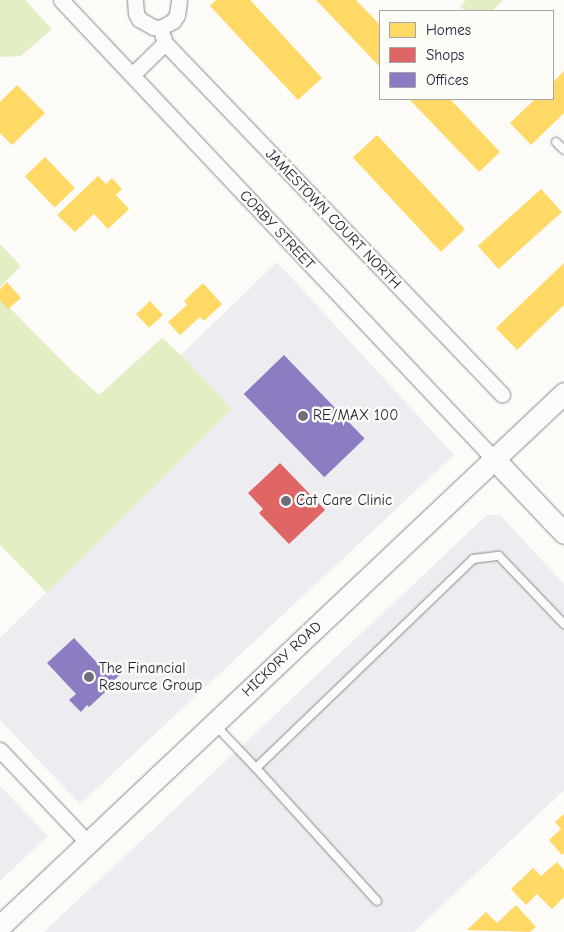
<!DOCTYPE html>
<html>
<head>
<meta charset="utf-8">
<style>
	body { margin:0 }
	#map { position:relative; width:564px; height:932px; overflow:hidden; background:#fcfbf8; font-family:"Comic Neue",sans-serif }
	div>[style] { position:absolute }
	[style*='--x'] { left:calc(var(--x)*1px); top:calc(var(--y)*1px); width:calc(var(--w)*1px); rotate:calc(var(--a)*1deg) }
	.built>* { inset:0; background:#ededf1 }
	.green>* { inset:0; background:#e2eec3 }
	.homes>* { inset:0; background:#ffd966; transform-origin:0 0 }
	.shops>* { inset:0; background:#e06666 }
	.offices>* { inset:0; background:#8e7cc3; transform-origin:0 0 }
	.roads { filter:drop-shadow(0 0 1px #88888c) drop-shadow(0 0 1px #88888c) }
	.lane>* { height:8px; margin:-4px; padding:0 4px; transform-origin:4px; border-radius:4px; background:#fbfbf9 }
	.street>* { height:15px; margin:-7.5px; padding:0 7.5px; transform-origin:7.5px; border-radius:7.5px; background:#fbfbf9 }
	.secondary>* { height:21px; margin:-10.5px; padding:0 10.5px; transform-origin:10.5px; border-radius:10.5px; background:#fbfbf9 }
	.dots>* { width:14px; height:14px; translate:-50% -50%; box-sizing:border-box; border:2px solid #fdfcf7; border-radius:50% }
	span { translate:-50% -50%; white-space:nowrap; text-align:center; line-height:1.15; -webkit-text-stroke:5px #fdfcf7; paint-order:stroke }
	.street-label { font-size:15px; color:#22223b }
	.poi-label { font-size:15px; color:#22223b }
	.left { translate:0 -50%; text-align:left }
	.legend { position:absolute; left:379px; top:10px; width:175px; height:90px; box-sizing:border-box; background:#fdfcf7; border:1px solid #a5a5ac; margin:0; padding:6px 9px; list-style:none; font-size:15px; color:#22223b }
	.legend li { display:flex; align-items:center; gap:10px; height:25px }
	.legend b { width:25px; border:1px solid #a5a5ac }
</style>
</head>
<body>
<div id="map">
	<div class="built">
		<i style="clip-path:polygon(277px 262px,454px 455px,80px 804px,0 720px,0 638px,232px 409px,181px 355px)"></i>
		<i style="clip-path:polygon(487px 515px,500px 515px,564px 584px,564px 790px,414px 932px,44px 932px)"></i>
		<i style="clip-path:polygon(0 786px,48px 836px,0 881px)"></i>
	</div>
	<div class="green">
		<i style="clip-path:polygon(0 0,25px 0,52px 29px,21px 56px,0 57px)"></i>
		<i style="clip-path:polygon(466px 0,503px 0,492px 11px,465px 11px,460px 6px)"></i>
		<i style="clip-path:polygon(0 244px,21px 266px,0 287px)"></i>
		<i style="clip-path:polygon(0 298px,71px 370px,99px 395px,162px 338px,181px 355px,232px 409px,47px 593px,0 545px)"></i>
	</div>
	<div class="homes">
		<i style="clip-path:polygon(216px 0,250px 0,322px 78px,298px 100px,210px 6px)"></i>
		<i style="clip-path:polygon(316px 0,356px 0,380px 25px,380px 67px)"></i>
		<i style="clip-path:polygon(564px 71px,564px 113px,531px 145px,510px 123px,535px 99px,553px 99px,553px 82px)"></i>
		<i style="clip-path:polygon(17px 85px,45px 113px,12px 145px,0 133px,0 102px)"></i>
		<i style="clip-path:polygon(409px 99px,450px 99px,500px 152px,479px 172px)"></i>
		<i style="left:377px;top:135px;width:129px;height:33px;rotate:47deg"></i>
		<i style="left:45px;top:157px;width:43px;height:28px;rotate:46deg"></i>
		<i style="clip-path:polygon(98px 176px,106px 184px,112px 178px,122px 189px,116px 195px,129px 209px,108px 229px,94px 214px,75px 232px,57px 215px)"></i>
		<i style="left:541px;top:189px;width:31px;height:85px;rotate:48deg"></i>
		<i style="clip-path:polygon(564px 263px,564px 305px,517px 350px,496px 328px)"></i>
		<i style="clip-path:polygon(7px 282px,21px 298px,8px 309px,0 300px,0 289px)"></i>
		<i style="clip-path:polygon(203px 283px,222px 304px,204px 321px,200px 317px,180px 335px,168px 322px,187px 305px,184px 301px)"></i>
		<i style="left:150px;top:301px;width:19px;height:19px;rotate:47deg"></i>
		<i style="clip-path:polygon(564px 814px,564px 853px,562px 855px,549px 840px,561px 829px,555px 822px)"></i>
		<i style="clip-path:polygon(557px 862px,564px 870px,564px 897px,552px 909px,537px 894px,526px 905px,511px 889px,533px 868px,541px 876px)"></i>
		<i style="clip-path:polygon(516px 905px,536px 927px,530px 932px,467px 930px,486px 912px,497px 923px)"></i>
	</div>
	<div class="shops">
		<i style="clip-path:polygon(280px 463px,325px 510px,289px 544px,259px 513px,263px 509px,248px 493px)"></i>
	</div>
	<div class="offices">
		<i style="left:284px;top:355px;width:116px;height:56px;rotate:46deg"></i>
		<i style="clip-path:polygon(74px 638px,102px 668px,109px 662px,121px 674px,114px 680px,116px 682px,89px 707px,87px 705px,81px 712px,69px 700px,76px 694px,47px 663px)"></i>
	</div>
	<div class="roads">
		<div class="lane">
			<i style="--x:556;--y:142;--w:11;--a:45"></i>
			<i style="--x:214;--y:724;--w:61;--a:46.3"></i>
			<i style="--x:377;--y:901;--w:180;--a:-132.3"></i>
			<i style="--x:256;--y:768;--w:301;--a:-43.9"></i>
			<i style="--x:473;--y:559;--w:26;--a:-7"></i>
			<i style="--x:499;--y:556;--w:94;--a:46.3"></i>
		</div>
		<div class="street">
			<i style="--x:61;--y:0;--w:631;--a:46.67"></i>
			<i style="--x:135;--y:0;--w:13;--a:86"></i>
			<i style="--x:136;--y:13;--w:7;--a:63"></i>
			<i style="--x:139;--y:19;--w:16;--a:30"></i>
			<i style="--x:153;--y:27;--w:7;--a:8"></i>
			<i style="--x:160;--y:28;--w:15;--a:-28"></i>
			<i style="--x:173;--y:21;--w:7;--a:-56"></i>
			<i style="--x:177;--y:15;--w:15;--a:-82"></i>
			<i style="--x:165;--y:43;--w:487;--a:46.2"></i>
			<i style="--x:132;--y:75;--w:46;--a:-44.1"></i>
			<i style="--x:165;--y:43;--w:9;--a:-108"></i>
			<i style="--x:0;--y:750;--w:128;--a:46.6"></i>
		</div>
		<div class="secondary">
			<i style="--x:494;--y:459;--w:102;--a:46.6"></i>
			<i style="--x:0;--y:926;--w:776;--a:-43.38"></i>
		</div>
	</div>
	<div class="dots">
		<i style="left:303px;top:416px;background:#6e6e7d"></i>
		<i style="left:286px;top:501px;background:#6e6e7d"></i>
		<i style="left:89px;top:677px;background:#6e6e7d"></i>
	</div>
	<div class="street-label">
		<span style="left:333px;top:219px;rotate:46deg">JAMESTOWN COURT NORTH</span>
		<span style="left:277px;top:230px;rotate:47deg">CORBY STREET</span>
		<span style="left:282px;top:659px;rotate:-43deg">HICKORY ROAD</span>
	</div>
	<div class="poi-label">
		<span class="left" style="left:313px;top:416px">RE/MAX 100</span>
		<span class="left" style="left:296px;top:501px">Cat Care Clinic</span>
		<span class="left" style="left:99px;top:677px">The Financial<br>Resource Group</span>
	</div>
	<ul class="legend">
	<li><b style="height:14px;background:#ffd966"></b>Homes</li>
	<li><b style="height:14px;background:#e06666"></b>Shops</li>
	<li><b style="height:14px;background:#8e7cc3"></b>Offices</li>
	</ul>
</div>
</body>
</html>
